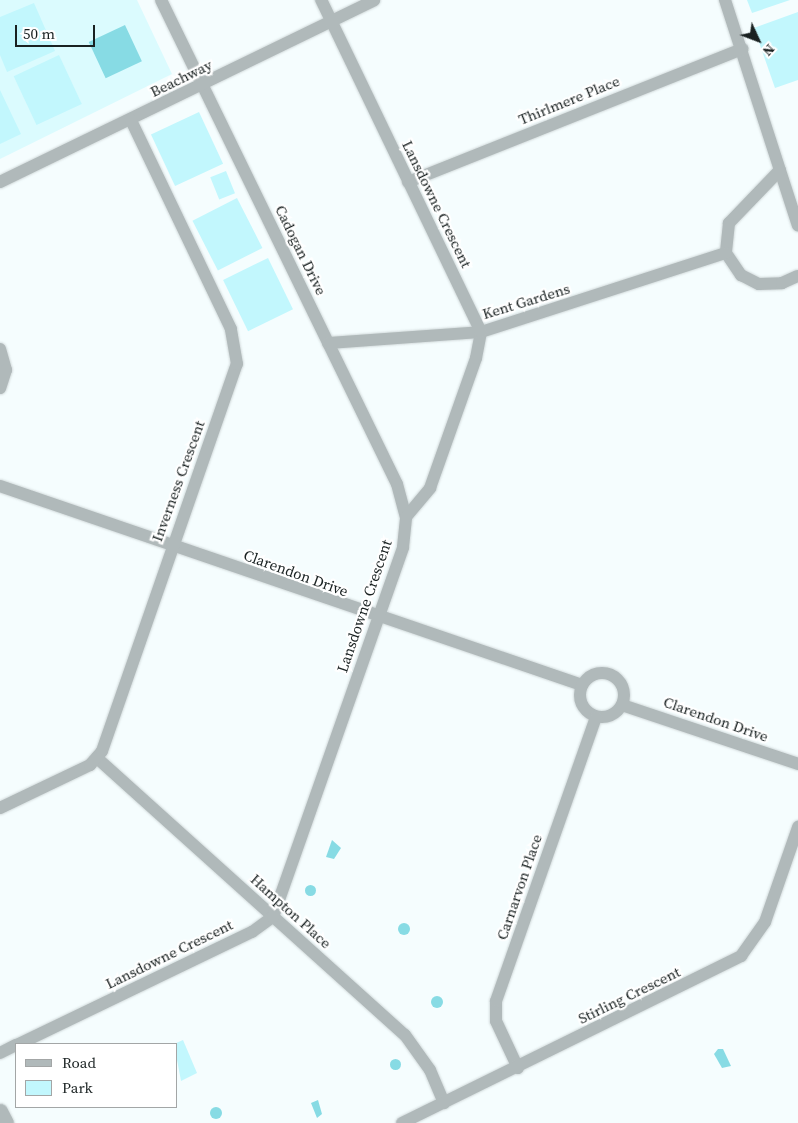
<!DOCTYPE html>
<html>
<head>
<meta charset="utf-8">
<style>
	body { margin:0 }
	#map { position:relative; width:798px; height:1123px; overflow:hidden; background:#f5fdfe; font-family:"Source Serif 4",serif }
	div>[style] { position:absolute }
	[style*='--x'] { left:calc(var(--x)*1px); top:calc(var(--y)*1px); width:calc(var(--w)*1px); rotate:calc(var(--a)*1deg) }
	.built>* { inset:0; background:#dbfbfe }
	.green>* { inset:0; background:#c2f7fd; transform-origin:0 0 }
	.water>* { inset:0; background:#87dbe4; transform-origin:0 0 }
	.round { border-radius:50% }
	.roads { filter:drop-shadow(0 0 1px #d2dadb) drop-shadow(0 0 1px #d2dadb) }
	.minor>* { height:12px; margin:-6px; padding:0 6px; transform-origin:6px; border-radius:6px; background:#b0b9ba }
	.minor>.ring { margin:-6px; padding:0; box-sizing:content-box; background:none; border:12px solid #b0b9ba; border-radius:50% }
	.tertiary>* { height:15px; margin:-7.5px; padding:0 7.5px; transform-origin:7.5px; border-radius:7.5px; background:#b0b9ba }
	span { translate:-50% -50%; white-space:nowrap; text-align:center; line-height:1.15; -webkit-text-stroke:4.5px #fff; paint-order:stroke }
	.street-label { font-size:15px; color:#192121 }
	.legend { position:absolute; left:15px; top:1043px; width:162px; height:65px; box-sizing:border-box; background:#fff; border:1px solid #a3a6a6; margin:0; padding:6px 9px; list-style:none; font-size:15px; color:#192121 }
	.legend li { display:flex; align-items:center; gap:10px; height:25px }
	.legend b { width:25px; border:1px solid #a3a6a6 }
	.north { position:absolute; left:733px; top:15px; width:50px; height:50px; -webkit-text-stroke:4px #fff; paint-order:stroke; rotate:133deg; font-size:14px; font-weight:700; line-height:20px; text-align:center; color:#192121 }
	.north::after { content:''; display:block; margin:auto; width:18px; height:22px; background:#192121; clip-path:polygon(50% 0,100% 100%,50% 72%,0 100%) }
	.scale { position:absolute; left:15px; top:25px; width:80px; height:22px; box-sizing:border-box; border:2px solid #192121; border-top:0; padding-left:6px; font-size:15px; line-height:18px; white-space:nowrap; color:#192121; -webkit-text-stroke:4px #fff; paint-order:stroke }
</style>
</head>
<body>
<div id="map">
	<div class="built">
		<i style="clip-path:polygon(0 0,137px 0,172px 74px,0 159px)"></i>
	</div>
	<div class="green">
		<i style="clip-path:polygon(747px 0,790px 0,752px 13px)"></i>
		<i style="clip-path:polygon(34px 3px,55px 51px,7px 72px,0 55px,0 17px)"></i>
		<i style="clip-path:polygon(798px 12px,798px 80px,775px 88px,754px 28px)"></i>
		<i style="left:59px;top:55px;width:54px;height:50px;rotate:65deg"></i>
		<i style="clip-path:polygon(0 90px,21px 134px,0 144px)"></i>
		<i style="left:199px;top:112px;width:57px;height:53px;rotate:65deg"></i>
		<i style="left:226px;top:171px;width:24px;height:17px;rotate:68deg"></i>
		<i style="left:237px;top:198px;width:56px;height:50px;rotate:63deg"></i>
		<i style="left:268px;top:258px;width:57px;height:50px;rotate:64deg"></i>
		<i style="clip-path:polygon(183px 1040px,197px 1073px,181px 1081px,174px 1044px)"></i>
	</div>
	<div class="water">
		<i style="left:125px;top:25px;width:40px;height:40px;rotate:65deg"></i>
		<i style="clip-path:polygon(332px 840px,341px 848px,334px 859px,326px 857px)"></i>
		<i class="round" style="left:304.5px;top:884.5px;width:11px;height:11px"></i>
		<i class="round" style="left:398px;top:923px;width:12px;height:12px"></i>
		<i class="round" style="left:431px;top:996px;width:12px;height:12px"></i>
		<i style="clip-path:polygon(718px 1049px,723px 1049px,731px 1066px,722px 1068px,714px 1054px)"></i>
		<i class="round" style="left:389.5px;top:1058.5px;width:11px;height:11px"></i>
		<i style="clip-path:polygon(318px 1100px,322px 1114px,317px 1118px,311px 1103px)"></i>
		<i class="round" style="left:210px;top:1107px;width:12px;height:12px"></i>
	</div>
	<div class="roads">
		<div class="minor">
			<i style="--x:161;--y:0;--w:538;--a:64.01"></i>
			<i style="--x:397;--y:484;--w:34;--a:75"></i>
			<i style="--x:725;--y:0;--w:237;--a:72.1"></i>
			<i style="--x:780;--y:170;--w:74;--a:133.9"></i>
			<i style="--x:729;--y:223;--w:30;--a:96"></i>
			<i style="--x:726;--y:253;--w:27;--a:56"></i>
			<i style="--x:741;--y:275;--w:20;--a:27"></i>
			<i style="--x:759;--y:284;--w:23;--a:-2"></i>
			<i style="--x:782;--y:283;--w:17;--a:-24"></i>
			<i style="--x:0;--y:182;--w:416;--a:-25.9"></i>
			<i style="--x:408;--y:182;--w:360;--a:-21.7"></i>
			<i style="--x:328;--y:343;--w:153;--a:-4.1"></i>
			<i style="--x:481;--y:332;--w:257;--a:-17.9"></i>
			<i style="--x:0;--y:349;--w:22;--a:74"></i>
			<i style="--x:6;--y:370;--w:19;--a:108"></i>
			<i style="--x:0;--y:486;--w:615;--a:18.88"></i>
			<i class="ring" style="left:580px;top:673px;width:32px;height:32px"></i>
			<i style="--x:622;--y:705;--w:186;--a:18.5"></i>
			<i style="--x:97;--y:758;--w:414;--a:42"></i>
			<i style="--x:405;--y:1035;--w:43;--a:54.5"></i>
			<i style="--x:430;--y:1070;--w:36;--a:67"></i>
			<i style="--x:0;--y:808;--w:100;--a:-25.5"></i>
			<i style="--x:90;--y:765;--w:18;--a:-49"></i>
			<i style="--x:102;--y:751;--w:410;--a:-70.8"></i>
			<i style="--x:237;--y:364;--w:36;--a:-100"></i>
			<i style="--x:231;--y:329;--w:232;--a:-115.6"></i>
			<i style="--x:19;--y:1044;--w:259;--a:-25.7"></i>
			<i style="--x:252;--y:932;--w:26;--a:-36"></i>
			<i style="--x:273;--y:917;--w:392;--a:-70.6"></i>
			<i style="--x:403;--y:547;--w:30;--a:-84"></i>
			<i style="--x:406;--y:517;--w:38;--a:-50"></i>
			<i style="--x:430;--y:488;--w:138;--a:-70.5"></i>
			<i style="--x:476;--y:358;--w:26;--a:-79"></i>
			<i style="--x:481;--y:332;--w:369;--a:-115.7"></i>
			<i style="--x:0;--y:1053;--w:18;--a:-27"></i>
			<i style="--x:518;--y:1068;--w:52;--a:-115.1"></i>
			<i style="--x:496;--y:1021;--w:20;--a:-90"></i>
			<i style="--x:496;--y:1001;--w:301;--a:-70.6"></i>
			<i style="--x:402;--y:1123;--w:378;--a:-26.2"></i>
			<i style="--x:741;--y:956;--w:42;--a:-54.8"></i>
			<i style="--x:765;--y:922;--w:101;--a:-70.8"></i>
		</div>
		<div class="tertiary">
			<i style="--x:0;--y:1111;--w:13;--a:63"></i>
		</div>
	</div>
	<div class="street-label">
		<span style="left:181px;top:78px;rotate:-26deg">Beachway</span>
		<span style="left:569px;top:100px;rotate:-22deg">Thirlmere Place</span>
		<span style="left:437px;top:204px;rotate:64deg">Lansdowne Crescent</span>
		<span style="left:301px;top:250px;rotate:64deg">Cadogan Drive</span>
		<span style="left:526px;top:301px;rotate:-17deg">Kent Gardens</span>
		<span style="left:178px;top:481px;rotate:-70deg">Inverness Crescent</span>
		<span style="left:296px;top:573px;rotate:20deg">Clarendon Drive</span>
		<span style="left:364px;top:606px;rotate:-71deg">Lansdowne Crescent</span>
		<span style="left:716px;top:719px;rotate:19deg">Clarendon Drive</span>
		<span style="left:519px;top:887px;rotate:-71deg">Carnarvon Place</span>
		<span style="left:291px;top:911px;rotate:42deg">Hampton Place</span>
		<span style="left:169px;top:954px;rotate:-26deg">Lansdowne Crescent</span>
		<span style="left:629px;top:995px;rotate:-26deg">Stirling Crescent</span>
	</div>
	<ul class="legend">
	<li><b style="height:6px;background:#b0b9ba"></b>Road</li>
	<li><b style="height:14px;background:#c2f7fd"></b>Park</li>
	</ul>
	<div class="north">N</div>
	<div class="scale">50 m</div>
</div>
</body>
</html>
